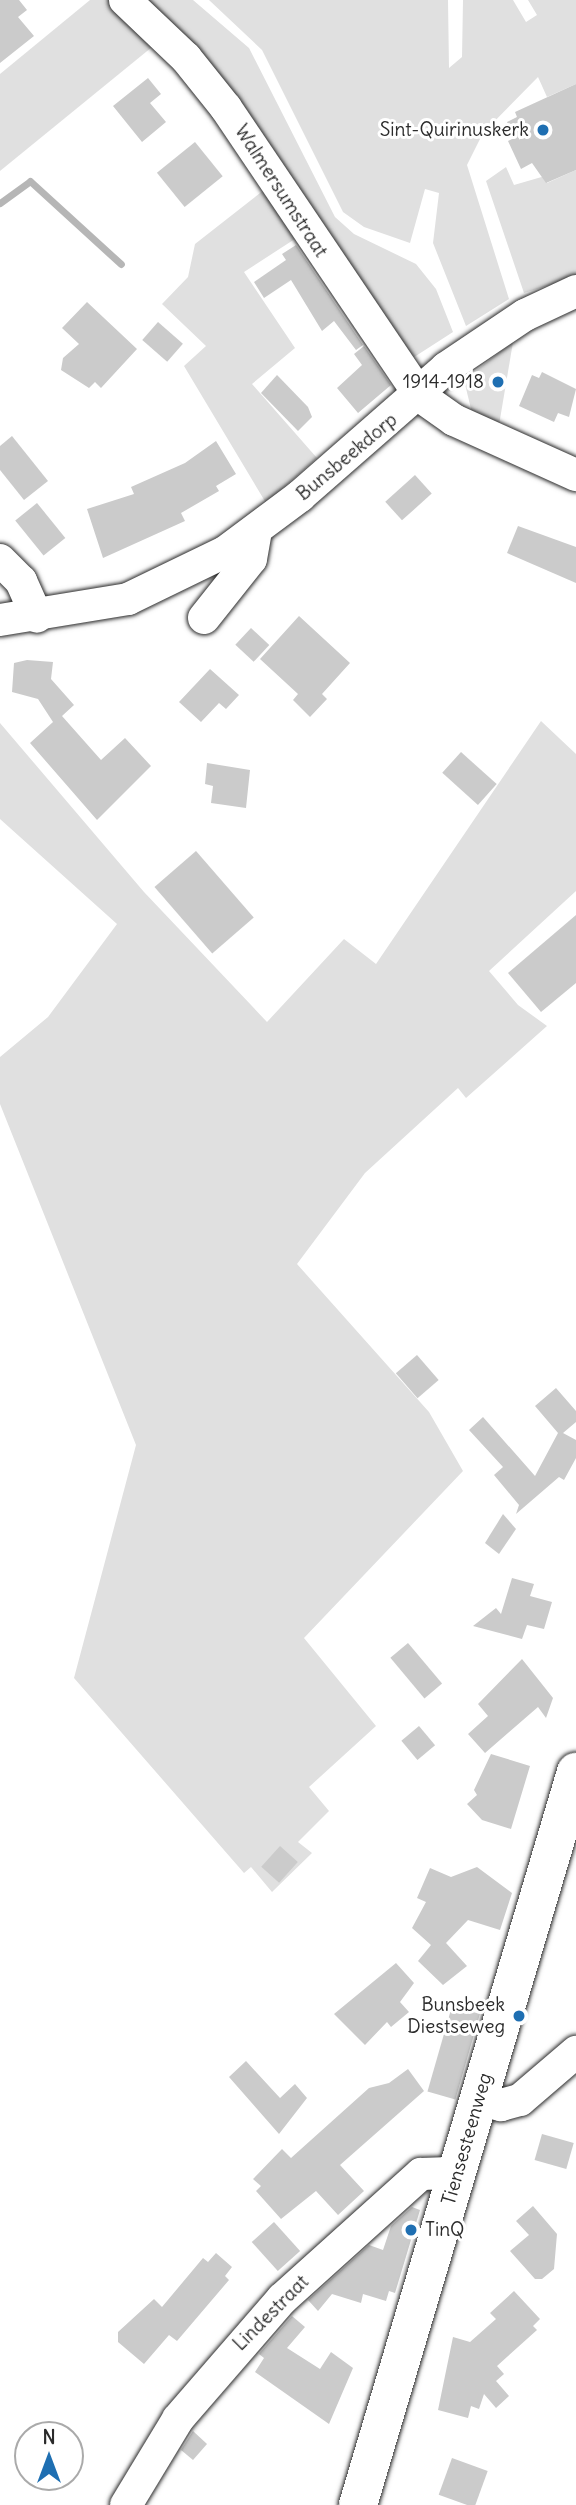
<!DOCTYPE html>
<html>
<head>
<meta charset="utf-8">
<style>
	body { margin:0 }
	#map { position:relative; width:576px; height:2505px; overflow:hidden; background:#fff; font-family:Delius,sans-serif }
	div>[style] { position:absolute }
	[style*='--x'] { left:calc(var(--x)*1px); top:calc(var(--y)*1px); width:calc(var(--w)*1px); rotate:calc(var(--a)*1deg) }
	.green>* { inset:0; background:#e0e0e0 }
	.stream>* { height:7px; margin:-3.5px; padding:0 3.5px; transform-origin:3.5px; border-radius:3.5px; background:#b6b6b6 }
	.building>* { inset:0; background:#cbcbcb; transform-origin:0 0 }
	.roads { filter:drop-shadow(0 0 2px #2b2b2b) drop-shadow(0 0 2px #2b2b2b) }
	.minor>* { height:32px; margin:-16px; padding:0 16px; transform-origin:16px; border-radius:16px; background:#fff }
	.major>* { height:38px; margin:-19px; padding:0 19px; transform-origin:19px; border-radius:19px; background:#fff }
	.dots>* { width:19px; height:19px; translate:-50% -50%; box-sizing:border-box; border:4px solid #fff; border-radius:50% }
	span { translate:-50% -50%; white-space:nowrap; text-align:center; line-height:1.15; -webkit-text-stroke:6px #fff; paint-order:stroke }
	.poi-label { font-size:19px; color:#2b2b2b }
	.right { translate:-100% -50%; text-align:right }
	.left { translate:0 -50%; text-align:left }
	.street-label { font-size:19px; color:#2b2b2b }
	.north { position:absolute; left:14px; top:2421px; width:70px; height:70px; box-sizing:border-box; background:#fff; border:2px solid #aaa; border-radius:50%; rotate:0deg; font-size:19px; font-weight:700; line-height:28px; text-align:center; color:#2b2b2b }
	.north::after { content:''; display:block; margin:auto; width:24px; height:32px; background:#1f6fb2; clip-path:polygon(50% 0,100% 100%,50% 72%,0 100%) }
</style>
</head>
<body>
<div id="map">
	<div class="green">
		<i style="clip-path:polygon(90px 0,113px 0,157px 43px,0 171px,0 74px)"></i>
		<i style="clip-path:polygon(141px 0,193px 0,249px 48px,335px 217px,354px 234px,416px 264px,436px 289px,453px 332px,408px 361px)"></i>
		<i style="clip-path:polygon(209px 0,448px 0,449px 68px,462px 57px,463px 0,513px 0,526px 22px,537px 15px,528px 0,576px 0,576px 84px,547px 97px,538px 77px,483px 133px,467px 165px,509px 299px,466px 326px,433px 243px,439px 193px,425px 189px,410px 243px,364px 227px,343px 212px,262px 50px)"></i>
		<i style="clip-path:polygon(506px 167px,514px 185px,545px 176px,547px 183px,576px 170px,576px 277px,524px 293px,486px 181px)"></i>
		<i style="clip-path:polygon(269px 186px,301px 235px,244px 272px,295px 348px,252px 384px,317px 458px,266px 503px,184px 366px,206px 346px,162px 304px,188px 277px,195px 244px)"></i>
		<i style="clip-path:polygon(513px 342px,499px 425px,472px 413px,464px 380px)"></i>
		<i style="clip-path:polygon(541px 721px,576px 754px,576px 891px,489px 971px,518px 1005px,547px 1026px,466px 1098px,458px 1088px,365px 1173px,297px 1264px,429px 1412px,463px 1471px,304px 1638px,376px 1726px,309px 1787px,329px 1811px,298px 1842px,312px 1853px,272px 1892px,251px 1867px,244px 1873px,74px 1678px,136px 1445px,0 1104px,0 1057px,48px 1017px,117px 924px,0 819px,0 723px,144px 892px,267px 1022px,344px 939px,376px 964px)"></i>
	</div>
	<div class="stream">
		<i style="--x:0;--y:203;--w:37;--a:-36"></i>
		<i style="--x:30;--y:181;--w:123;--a:42.4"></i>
	</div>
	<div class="building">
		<i style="clip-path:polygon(0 0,19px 0,27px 10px,18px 17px,34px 36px,0 63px)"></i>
		<i style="clip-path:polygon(148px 78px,161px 94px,150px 103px,166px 122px,142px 142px,113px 106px)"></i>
		<i style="clip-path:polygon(576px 84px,576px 170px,546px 183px,532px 163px,521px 169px,508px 141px,514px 138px,507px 122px,517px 117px,515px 112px)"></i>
		<i style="left:195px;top:142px;width:44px;height:49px;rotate:51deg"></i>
		<i style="clip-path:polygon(296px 245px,363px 345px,356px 350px,334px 321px,322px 331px,291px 280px,264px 298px,254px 282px,286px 260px,282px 254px)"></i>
		<i style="clip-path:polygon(87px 302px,137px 349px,101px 388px,95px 382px,89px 388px,61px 370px,63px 358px,79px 344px,62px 328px)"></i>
		<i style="left:158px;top:322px;width:33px;height:24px;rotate:41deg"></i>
		<i style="clip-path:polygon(364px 346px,391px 385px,358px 413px,337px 388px,362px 365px,354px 354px)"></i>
		<i style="clip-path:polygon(542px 372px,576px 389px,569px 417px,558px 413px,554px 422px,519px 406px,532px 375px,539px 378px)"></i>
		<i style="clip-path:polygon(277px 375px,308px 407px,312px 417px,298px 431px,261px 393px)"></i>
		<i style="clip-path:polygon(12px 436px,48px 481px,24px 500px,0 470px,0 446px)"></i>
		<i style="clip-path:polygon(216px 441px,236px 474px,216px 486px,219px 491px,181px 513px,185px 521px,103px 558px,87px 509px,134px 494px,131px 487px,185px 463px)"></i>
		<i style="left:415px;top:475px;width:25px;height:40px;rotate:48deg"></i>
		<i style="left:37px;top:503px;width:45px;height:28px;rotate:51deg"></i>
		<i style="clip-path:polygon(518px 526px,576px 547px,576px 583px,507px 553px)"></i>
		<i style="clip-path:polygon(299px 616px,350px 663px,322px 694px,327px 699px,310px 717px,293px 700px,298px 694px,260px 659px)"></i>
		<i style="left:251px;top:628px;width:25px;height:23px;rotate:43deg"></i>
		<i style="clip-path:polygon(27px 660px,53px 662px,51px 679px,74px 705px,62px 716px,101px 760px,125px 738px,151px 766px,97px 820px,30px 743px,53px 722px,38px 699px,12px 692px,14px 663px)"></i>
		<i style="clip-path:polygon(210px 669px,239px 695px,226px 709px,219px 703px,201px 722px,179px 702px)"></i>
		<i style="left:461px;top:752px;width:48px;height:28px;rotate:42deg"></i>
		<i style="clip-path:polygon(207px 763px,250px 770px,246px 808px,211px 803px,213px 786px,205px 784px)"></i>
		<i style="left:196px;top:851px;width:88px;height:55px;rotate:49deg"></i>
		<i style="clip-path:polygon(576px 915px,576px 983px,541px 1012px,508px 973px)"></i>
		<i style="left:417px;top:1355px;width:33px;height:28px;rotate:49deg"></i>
		<i style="clip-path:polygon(556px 1388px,576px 1411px,576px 1422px,563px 1433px,576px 1440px,576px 1458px,564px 1480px,559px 1477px,516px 1514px,519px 1505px,494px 1475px,503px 1467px,469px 1430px,483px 1417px,535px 1476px,558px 1433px,535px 1406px)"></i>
		<i style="clip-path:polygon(503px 1514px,516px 1529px,499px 1554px,485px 1543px)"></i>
		<i style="clip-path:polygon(512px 1578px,534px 1584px,530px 1596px,552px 1602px,544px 1629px,527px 1625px,522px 1639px,473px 1626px,496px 1608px,501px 1614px)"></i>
		<i style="left:408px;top:1643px;width:53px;height:23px;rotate:50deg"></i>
		<i style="clip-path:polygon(522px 1659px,553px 1698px,546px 1718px,538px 1707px,485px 1753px,468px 1734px,488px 1716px,478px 1704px)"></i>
		<i style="left:419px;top:1726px;width:25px;height:23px;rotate:50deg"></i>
		<i style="clip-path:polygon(491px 1754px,530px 1766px,511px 1829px,482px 1820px,467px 1804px,477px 1795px,474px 1790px)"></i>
		<i style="left:280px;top:1846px;width:24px;height:28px;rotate:42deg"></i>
		<i style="clip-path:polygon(477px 1867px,512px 1893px,500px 1930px,468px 1920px,446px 1943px,467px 1966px,443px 1985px,418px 1961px,431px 1945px,412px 1928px,426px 1902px,417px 1898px,430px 1868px,451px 1877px)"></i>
		<i style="clip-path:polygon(396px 1963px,414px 1983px,400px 2002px,409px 2012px,391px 2027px,387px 2022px,365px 2045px,334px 2014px)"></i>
		<i style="left:452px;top:2006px;width:29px;height:89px;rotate:16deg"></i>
		<i style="clip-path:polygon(246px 2061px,280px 2098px,295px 2084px,307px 2098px,279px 2134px,229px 2077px)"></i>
		<i style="clip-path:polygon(408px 2069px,424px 2091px,340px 2165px,364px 2191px,338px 2215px,316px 2191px,281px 2219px,256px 2191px,261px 2186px,253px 2179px,282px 2149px,291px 2158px,369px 2088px,389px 2083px)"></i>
		<i style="left:542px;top:2134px;width:33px;height:27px;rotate:16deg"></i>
		<i style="clip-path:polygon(533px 2206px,557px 2234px,554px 2269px,542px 2279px,535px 2279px,510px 2251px,529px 2235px,516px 2221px)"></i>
		<i style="clip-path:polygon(412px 2207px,420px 2210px,395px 2293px,389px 2291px,386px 2301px,363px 2294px,361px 2303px,332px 2294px,318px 2311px,308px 2300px,369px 2245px,383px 2250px,391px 2226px)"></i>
		<i style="left:274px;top:2222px;width:39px;height:30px;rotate:48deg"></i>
		<i style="clip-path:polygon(216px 2253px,232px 2267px,225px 2276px,229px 2280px,177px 2341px,169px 2335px,144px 2364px,118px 2342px,118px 2332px,154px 2299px,162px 2307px,203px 2258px,208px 2262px)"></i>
		<i style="clip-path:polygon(514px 2291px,540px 2319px,533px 2326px,537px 2330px,497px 2366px,504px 2374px,496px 2381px,509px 2396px,496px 2408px,484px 2394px,479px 2409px,471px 2406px,468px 2418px,438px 2410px,453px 2337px,470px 2342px,496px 2319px,490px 2313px)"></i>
		<i style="clip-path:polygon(292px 2316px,305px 2327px,287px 2348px,320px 2369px,331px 2352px,353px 2368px,329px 2424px,255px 2372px,264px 2358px,259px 2354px)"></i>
		<i style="clip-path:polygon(193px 2431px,207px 2444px,193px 2460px,181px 2450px)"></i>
		<i style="left:452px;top:2458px;width:38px;height:39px;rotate:20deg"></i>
	</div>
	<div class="roads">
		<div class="minor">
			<i style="--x:125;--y:0;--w:84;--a:43.6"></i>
			<i style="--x:186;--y:58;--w:64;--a:51.3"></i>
			<i style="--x:226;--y:108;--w:347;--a:56"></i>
			<i style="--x:420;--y:396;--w:42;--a:35.2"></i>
			<i style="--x:454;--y:420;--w:134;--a:24.3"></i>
			<i style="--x:0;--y:560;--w:30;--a:45"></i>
			<i style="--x:21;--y:581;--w:39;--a:66"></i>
			<i style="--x:204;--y:618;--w:75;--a:-51.5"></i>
			<i style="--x:251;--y:559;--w:28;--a:-80"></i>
			<i style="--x:0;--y:620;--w:130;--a:-9.3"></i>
			<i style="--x:128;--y:599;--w:108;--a:-25.9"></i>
			<i style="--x:225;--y:552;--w:94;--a:-36.7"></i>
			<i style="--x:300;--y:496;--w:194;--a:-41.2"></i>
			<i style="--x:446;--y:368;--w:95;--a:-33.9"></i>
			<i style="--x:525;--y:315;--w:56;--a:-25.2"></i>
			<i style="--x:478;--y:2099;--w:24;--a:15"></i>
			<i style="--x:501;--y:2105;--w:20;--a:-15"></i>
			<i style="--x:520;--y:2100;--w:74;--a:-40.6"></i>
			<i style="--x:126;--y:2505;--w:100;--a:-58.8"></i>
			<i style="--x:178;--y:2419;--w:159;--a:-49.1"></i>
			<i style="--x:282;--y:2299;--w:187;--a:-42"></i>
			<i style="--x:421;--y:2174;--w:36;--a:-2"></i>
		</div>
		<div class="major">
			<i style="--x:358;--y:2505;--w:765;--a:-73.44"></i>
		</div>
	</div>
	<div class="dots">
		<i style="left:543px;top:130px;background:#1f6fb2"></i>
		<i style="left:498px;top:382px;background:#1f6fb2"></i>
		<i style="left:519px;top:2016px;background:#1f6fb2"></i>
		<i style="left:411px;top:2230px;background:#1f6fb2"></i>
	</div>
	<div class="poi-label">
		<span class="right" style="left:529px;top:130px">Sint-Quirinuskerk</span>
		<span class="right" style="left:484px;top:382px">1914-1918</span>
		<span class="right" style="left:505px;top:2016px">Bunsbeek<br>Diestseweg</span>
		<span class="left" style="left:425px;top:2230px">TinQ</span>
	</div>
	<div class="street-label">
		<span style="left:281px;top:191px;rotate:57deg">Walmersumstraat</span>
		<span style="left:347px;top:457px;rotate:-40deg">Bunsbeekdorp</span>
		<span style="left:467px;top:2139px;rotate:-74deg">Tiensesteenweg</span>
		<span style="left:271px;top:2313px;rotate:-45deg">Lindestraat</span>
	</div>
	<div class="north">N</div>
</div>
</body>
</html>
